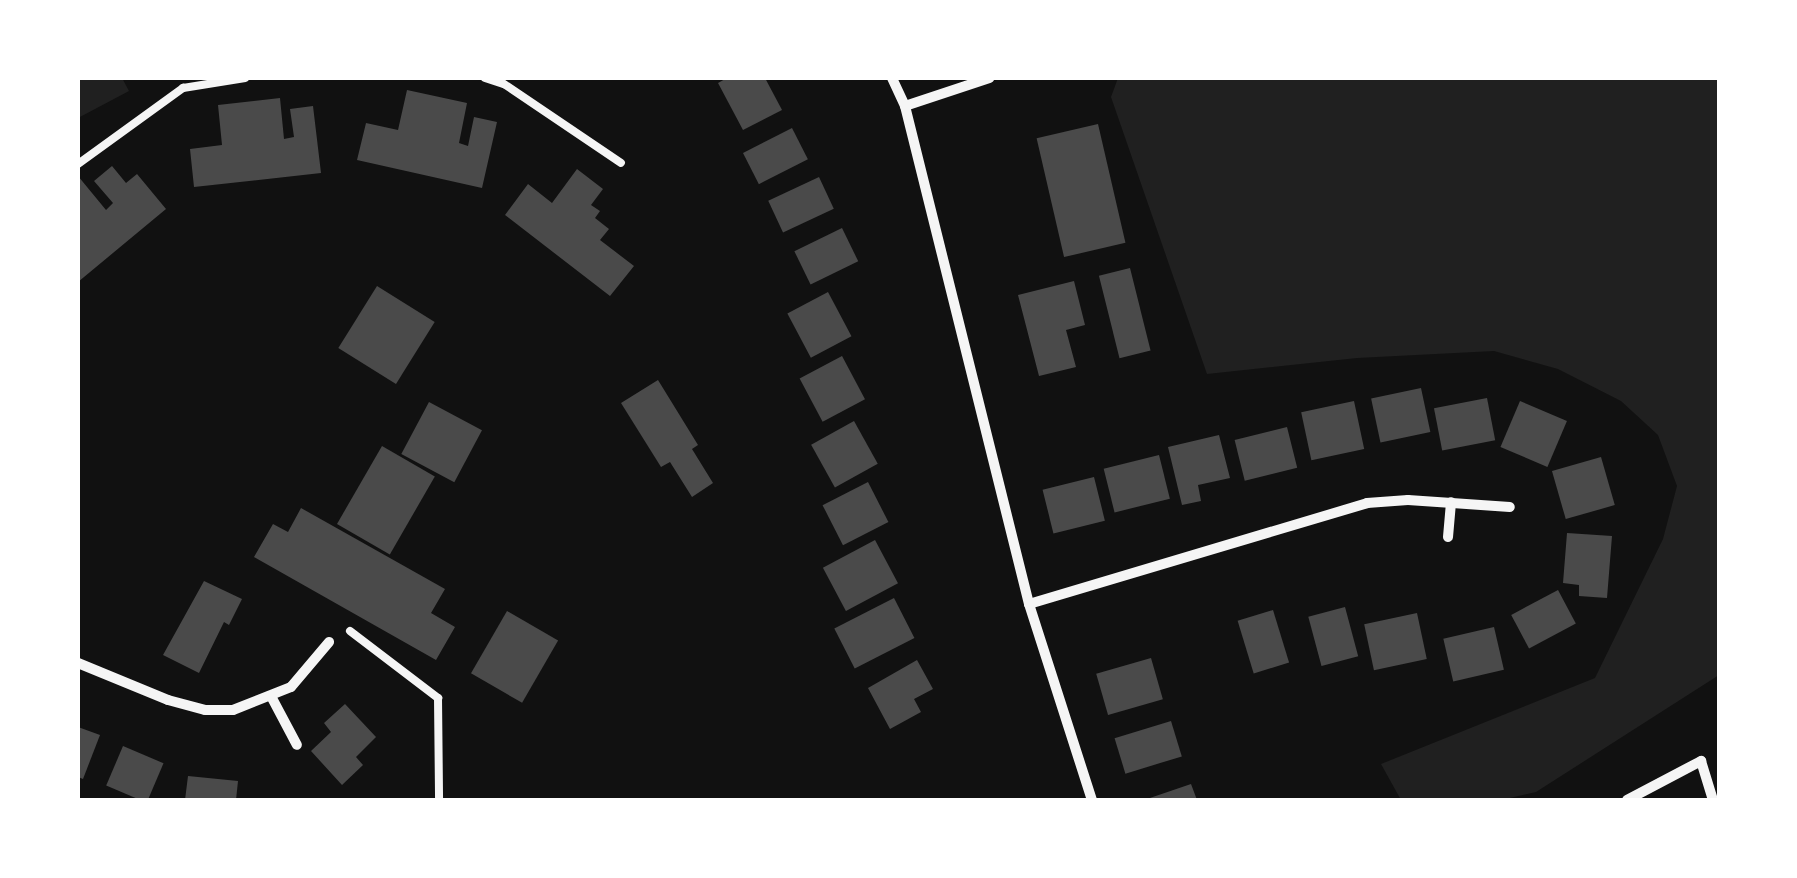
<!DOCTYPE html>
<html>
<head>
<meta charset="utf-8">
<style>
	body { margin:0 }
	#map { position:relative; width:1797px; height:878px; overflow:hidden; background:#111; font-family:"Varela Round",sans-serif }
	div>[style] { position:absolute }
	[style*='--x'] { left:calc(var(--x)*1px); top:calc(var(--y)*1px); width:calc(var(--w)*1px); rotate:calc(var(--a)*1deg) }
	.green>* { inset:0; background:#202020 }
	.building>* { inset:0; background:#4a4a4a; transform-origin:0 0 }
	.service>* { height:8px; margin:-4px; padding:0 4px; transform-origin:4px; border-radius:4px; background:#f5f5f5 }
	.minor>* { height:10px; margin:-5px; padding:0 5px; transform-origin:5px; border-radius:5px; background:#f5f5f5 }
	span { translate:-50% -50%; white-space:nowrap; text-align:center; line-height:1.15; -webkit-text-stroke:8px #fff; paint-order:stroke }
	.frame { position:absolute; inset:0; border:80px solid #fff; pointer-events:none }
</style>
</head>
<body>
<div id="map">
	<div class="green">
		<i style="clip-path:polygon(78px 78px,122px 78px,129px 91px,78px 118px)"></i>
		<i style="clip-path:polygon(1118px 78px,1719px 78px,1719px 675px,1536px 792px,1501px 800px,1401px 800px,1381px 764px,1595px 678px,1663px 539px,1677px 486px,1658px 435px,1621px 401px,1558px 369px,1494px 351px,1357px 358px,1207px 374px,1111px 97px)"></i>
	</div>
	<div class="building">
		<i style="clip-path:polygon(727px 78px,765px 78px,782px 110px,743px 130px,718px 83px)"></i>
		<i style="clip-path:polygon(407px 90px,467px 103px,459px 143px,468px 146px,474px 117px,497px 122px,482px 188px,357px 160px,366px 123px,398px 130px)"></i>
		<i style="clip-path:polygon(280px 98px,284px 139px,294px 137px,290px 109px,313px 106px,321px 173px,194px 187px,190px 149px,222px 145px,218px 105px)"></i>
		<i style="left:1098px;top:124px;width:122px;height:63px;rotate:77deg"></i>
		<i style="left:792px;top:128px;width:35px;height:55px;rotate:63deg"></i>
		<i style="clip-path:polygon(112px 166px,126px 183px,137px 174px,166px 209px,78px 282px,78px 176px,106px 210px,113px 203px,94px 181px)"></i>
		<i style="clip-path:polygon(577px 169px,603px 189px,591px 205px,600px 211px,595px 218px,609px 229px,600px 240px,634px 266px,610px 296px,505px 215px,528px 184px,552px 203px)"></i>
		<i style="left:819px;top:177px;width:35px;height:56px;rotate:65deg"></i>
		<i style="left:842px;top:228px;width:37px;height:53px;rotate:64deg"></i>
		<i style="left:1130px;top:268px;width:85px;height:32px;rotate:76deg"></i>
		<i style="clip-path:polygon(1074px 281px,1085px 325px,1066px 330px,1076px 367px,1039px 376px,1018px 295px)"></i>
		<i style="left:377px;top:286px;width:68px;height:73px;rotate:32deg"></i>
		<i style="left:828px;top:292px;width:50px;height:46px;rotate:62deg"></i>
		<i style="left:842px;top:356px;width:49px;height:48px;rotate:62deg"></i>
		<i style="clip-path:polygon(658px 380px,698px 445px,692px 449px,713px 483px,692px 497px,670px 462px,661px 467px,621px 403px)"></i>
		<i style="left:1421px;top:388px;width:45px;height:51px;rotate:78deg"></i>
		<i style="left:1487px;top:398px;width:43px;height:54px;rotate:79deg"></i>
		<i style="left:1354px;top:401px;width:49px;height:54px;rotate:78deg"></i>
		<i style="left:1520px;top:401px;width:51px;height:50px;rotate:23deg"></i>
		<i style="left:429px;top:402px;width:60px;height:59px;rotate:28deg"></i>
		<i style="left:854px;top:421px;width:49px;height:49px;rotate:61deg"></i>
		<i style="left:1287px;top:427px;width:42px;height:54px;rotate:76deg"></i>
		<i style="clip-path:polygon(1219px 435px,1230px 478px,1198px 485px,1201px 501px,1182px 505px,1168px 447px)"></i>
		<i style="left:382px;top:446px;width:61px;height:90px;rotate:30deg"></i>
		<i style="left:1159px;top:455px;width:45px;height:57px;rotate:76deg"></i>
		<i style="left:1601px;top:457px;width:50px;height:51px;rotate:74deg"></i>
		<i style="left:1094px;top:477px;width:45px;height:53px;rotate:76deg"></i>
		<i style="left:868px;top:482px;width:45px;height:51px;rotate:63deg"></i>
		<i style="clip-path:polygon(301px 508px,445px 589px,431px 613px,455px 627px,436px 660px,254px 557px,273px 524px,288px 532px)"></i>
		<i style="clip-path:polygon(1567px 533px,1612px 536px,1607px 598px,1579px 596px,1579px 585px,1563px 583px)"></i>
		<i style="left:875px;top:540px;width:49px;height:59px;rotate:62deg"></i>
		<i style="clip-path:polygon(204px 581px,242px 599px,229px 625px,224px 622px,199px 673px,163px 655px)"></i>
		<i style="left:1558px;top:590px;width:38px;height:53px;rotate:62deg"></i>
		<i style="left:894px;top:598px;width:45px;height:67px;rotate:63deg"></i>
		<i style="left:1345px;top:607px;width:51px;height:38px;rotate:75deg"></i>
		<i style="left:1273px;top:610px;width:55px;height:37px;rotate:73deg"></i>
		<i style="left:507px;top:611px;width:59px;height:72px;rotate:30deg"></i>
		<i style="left:1417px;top:613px;width:47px;height:54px;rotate:78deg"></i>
		<i style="left:1494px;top:627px;width:44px;height:52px;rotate:77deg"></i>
		<i style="left:1151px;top:658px;width:43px;height:57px;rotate:74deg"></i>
		<i style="clip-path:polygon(917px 660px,933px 689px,914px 699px,921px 712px,890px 729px,868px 688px)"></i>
		<i style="clip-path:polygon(345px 704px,376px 737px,356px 757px,363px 765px,342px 785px,311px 751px,331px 732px,324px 723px)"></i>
		<i style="left:1171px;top:721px;width:37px;height:59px;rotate:73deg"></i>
		<i style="clip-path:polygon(78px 727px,100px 735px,83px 779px,78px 777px)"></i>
		<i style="left:123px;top:746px;width:44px;height:43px;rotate:23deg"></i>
		<i style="clip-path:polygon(188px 776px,238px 781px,236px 800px,185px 800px)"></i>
		<i style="clip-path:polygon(1191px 784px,1197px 800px,1144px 800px)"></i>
	</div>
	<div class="service">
		<i style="--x:485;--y:78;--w:20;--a:18"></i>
		<i style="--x:504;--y:84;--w:141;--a:34"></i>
		<i style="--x:78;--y:164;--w:130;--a:-35.9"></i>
		<i style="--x:183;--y:88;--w:63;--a:-9.2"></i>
		<i style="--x:350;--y:631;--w:111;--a:37.3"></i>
		<i style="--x:438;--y:698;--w:102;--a:89.4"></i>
	</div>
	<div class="minor">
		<i style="--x:892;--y:78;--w:31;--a:65"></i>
		<i style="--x:905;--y:106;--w:513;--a:76.02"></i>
		<i style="--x:1029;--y:604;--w:206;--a:72.2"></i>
		<i style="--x:905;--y:106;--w:89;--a:-18.4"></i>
		<i style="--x:1448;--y:537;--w:35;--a:-85"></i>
		<i style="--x:1029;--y:604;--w:353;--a:-16.6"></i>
		<i style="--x:1367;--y:503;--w:41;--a:-4.2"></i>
		<i style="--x:1408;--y:500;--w:102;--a:3.9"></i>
		<i style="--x:78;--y:663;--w:97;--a:22.3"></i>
		<i style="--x:168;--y:700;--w:38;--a:15"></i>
		<i style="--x:205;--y:710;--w:28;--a:0"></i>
		<i style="--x:233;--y:710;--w:62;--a:-21.6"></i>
		<i style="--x:291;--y:687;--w:59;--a:-49.8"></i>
		<i style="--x:272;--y:698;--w:53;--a:62"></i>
		<i style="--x:1627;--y:800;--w:84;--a:-27.8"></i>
		<i style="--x:1701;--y:761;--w:41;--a:72.9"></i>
	</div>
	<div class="frame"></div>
</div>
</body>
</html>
